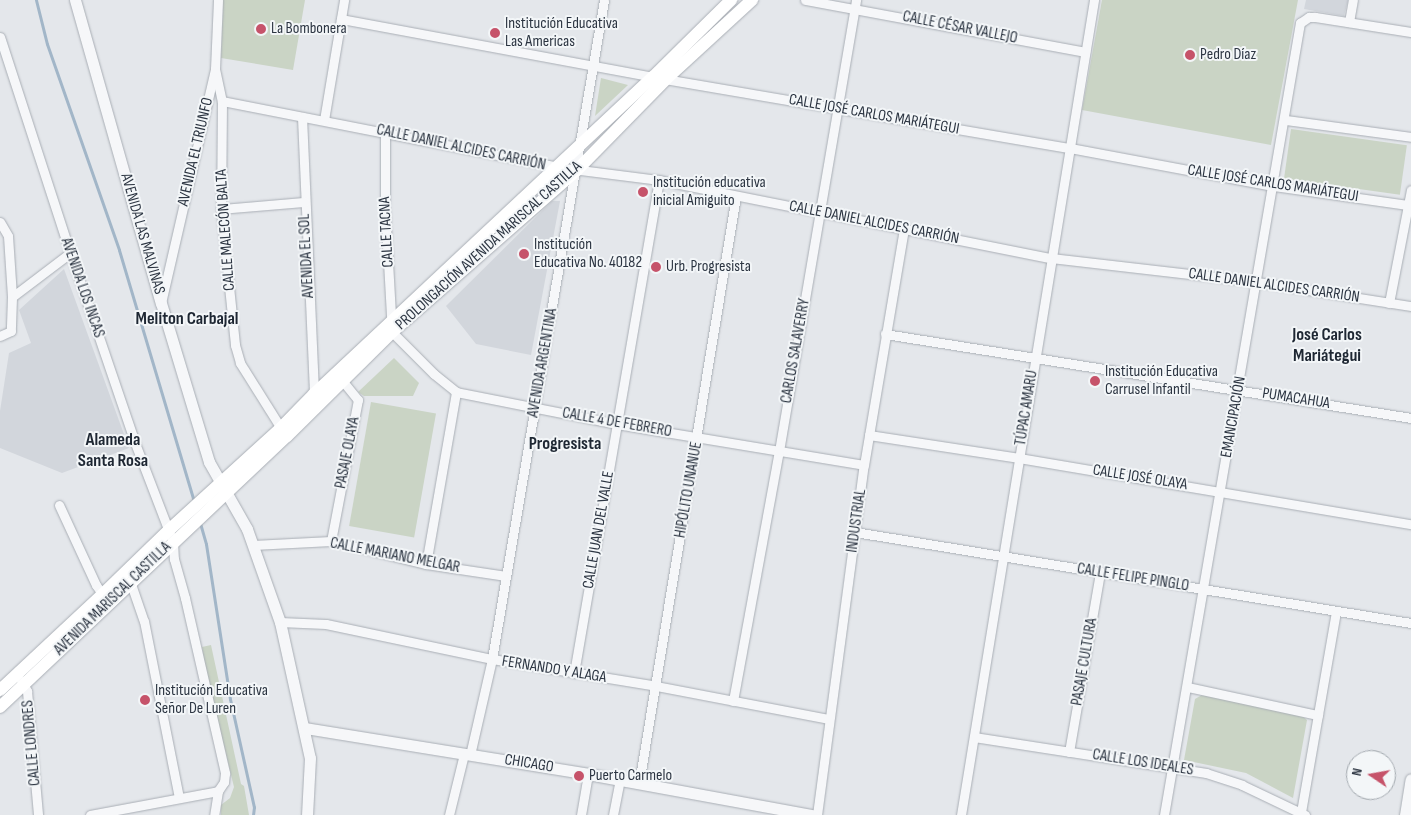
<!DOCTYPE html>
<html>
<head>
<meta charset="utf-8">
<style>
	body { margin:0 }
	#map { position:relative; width:1411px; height:815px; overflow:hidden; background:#e4e7eb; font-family:"Sofia Sans Condensed",sans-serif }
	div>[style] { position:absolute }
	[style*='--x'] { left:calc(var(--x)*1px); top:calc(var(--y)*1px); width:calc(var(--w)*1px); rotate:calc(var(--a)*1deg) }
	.built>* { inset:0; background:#d2d6dc }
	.green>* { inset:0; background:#cad4c5; transform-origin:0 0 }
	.stream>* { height:3px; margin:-1.5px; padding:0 1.5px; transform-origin:1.5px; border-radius:1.5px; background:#a2b6c8 }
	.roads { filter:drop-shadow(0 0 1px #a9aeb5) drop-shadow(0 0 1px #a9aeb5) }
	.minor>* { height:9px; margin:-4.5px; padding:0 4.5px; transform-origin:4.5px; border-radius:4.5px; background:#f6f7f9 }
	.tertiary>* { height:11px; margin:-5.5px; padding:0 5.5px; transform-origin:5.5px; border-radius:5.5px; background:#f6f7f9 }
	.secondary>* { height:12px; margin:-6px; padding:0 6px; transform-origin:6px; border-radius:6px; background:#fff }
	.dots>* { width:14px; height:14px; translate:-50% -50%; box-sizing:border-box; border:2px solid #f3f6f8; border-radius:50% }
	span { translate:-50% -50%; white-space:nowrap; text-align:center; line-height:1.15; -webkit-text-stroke:4px #f3f6f8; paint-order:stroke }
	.poi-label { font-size:16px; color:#2c3542 }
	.left { translate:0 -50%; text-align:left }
	.street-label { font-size:16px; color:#2c3542 }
	.neighbourhood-label { font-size:18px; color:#1e2733; font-weight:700 }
	.north { position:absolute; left:1346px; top:750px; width:50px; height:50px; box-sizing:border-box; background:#f3f6f8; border:1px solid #a3a9af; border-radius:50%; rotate:282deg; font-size:14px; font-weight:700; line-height:20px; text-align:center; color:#2c3542 }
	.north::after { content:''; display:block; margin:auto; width:18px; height:22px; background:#c6536a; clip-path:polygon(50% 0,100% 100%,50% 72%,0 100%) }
</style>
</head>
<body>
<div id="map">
	<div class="built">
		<i style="clip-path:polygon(1306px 0,1348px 0,1344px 16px,1304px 9px)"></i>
		<i style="clip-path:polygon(552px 201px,560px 201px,531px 355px,476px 344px,446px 306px)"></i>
		<i style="clip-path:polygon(64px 269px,129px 448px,62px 473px,0 448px,0 411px,9px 353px,31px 343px,19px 310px)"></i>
	</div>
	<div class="green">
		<i style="clip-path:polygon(223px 0,305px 0,293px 70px,221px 58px)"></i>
		<i style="clip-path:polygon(1102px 0,1298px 0,1271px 145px,1082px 110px)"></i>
		<i style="clip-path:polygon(601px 78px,628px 85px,595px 116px)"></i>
		<i style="left:1291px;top:129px;width:117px;height:50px;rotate:8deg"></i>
		<i style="clip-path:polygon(394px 358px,419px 383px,413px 396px,364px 396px,358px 392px)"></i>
		<i style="left:371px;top:402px;width:66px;height:126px;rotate:10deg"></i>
		<i style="clip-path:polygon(211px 645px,241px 784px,244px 786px,249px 815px,221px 815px,221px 805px,230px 798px,234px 787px,206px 673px,202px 647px)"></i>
		<i style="clip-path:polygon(1202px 695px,1300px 714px,1307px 720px,1293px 798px,1246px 773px,1184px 760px,1195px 699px)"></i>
	</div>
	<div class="stream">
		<i style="--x:36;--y:0;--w:45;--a:76"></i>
		<i style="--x:47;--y:44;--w:218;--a:70.7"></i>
		<i style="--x:119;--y:250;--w:263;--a:73.4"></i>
		<i style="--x:200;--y:523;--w:22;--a:74"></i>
		<i style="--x:206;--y:544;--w:157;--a:81.2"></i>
		<i style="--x:230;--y:699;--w:111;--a:77.5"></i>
		<i style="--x:254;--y:807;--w:8;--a:97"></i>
	</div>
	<div class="roads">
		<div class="minor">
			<i style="--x:805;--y:0;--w:285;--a:10.5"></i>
			<i style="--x:341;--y:19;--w:317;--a:10.5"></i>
			<i style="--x:653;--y:77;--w:423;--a:9.7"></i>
			<i style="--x:1070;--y:148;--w:208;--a:10.6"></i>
			<i style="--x:1274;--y:186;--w:135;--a:8.1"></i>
			<i style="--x:1349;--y:22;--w:22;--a:-80"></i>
			<i style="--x:0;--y:37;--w:223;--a:72"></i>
			<i style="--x:69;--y:249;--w:205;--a:71.2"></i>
			<i style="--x:135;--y:443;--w:106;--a:69"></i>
			<i style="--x:173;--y:542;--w:17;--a:87"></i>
			<i style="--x:174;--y:559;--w:41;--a:74.2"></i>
			<i style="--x:185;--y:598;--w:180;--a:77.1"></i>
			<i style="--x:225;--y:773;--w:9;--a:96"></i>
			<i style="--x:224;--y:782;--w:11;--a:124"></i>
			<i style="--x:218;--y:791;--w:24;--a:99"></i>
			<i style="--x:215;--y:69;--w:33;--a:78"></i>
			<i style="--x:222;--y:101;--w:108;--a:90.5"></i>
			<i style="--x:221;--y:209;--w:137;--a:84.1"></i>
			<i style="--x:235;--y:345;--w:19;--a:74"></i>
			<i style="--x:240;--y:363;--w:83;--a:57.8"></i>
			<i style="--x:222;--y:101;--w:341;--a:11.1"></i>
			<i style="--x:557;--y:167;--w:103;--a:7.3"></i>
			<i style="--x:659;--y:180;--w:400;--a:11.3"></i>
			<i style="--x:1051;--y:258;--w:207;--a:6.6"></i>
			<i style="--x:1257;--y:282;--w:156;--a:8.9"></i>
			<i style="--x:302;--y:117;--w:277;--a:87.5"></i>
			<i style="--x:324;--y:120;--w:122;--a:-80.5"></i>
			<i style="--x:1286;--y:120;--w:126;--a:7.7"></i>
			<i style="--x:385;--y:132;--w:76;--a:90"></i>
			<i style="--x:385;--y:208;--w:124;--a:86.8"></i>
			<i style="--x:392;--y:332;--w:59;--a:45"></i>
			<i style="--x:434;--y:374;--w:28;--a:39"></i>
			<i style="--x:456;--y:392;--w:164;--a:11.2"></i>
			<i style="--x:617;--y:424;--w:250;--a:9.4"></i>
			<i style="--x:221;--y:209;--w:84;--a:-4.8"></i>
			<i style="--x:0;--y:222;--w:16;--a:60"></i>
			<i style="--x:8;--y:236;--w:61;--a:86.2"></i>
			<i style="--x:12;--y:297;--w:34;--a:92"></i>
			<i style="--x:11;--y:331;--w:12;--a:156"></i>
			<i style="--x:12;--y:297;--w:73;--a:-37.2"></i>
			<i style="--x:161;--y:303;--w:240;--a:-77"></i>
			<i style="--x:215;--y:69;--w:69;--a:-87.5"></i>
			<i style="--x:1389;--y:303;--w:115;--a:-79"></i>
			<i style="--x:885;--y:334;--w:533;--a:9.07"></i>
			<i style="--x:869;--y:435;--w:152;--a:8.7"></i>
			<i style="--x:1019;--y:458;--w:398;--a:9.6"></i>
			<i style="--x:59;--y:505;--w:88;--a:65.2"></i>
			<i style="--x:96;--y:585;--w:16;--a:55"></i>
			<i style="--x:855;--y:532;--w:563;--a:9.3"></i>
			<i style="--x:331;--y:541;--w:144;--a:-79.2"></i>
			<i style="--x:358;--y:400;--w:28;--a:-129"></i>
			<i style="--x:253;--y:545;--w:78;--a:-2.9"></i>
			<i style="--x:331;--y:541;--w:98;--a:13.6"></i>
			<i style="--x:426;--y:564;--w:81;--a:8.5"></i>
			<i style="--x:426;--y:564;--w:175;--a:-80.1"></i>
			<i style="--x:131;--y:584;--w:39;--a:71"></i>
			<i style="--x:144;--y:621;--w:179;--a:78.8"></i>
			<i style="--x:280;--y:622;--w:46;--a:2.5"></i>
			<i style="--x:326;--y:624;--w:170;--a:11.9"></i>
			<i style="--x:492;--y:659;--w:166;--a:9.3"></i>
			<i style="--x:656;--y:686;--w:176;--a:10.8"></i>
			<i style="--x:574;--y:673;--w:500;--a:-80.22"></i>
			<i style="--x:21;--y:680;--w:13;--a:61"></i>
			<i style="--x:27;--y:691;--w:124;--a:84.9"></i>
			<i style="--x:1188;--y:687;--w:133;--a:12.2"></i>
			<i style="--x:733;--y:701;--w:254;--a:-79.6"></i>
			<i style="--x:779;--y:451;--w:458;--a:-80.3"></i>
			<i style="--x:974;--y:737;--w:235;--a:8.8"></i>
			<i style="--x:1206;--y:773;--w:38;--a:18"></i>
			<i style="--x:1242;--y:785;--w:70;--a:25.5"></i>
			<i style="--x:1069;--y:752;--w:183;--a:-80.2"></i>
			<i style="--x:470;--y:755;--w:98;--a:-77.1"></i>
			<i style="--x:492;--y:659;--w:668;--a:-80.35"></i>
			<i style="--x:639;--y:783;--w:595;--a:-80.62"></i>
			<i style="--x:1301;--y:812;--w:204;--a:-80.1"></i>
			<i style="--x:90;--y:815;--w:130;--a:-10.6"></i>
			<i style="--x:449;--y:815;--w:63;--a:-76.2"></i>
			<i style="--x:581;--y:815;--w:42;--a:-80.3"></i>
			<i style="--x:613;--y:815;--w:36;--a:-79"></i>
			<i style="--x:817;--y:815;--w:353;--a:-82.4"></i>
			<i style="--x:864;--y:465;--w:239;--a:-80.4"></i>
			<i style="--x:961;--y:815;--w:826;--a:-80.73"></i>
			<i style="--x:1164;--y:815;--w:804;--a:-80.26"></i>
			<i style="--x:1300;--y:23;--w:11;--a:-34"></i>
			<i style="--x:1309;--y:17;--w:6;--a:0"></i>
			<i style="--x:1315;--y:17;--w:97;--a:8.9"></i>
		</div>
		<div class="tertiary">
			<i style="--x:75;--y:0;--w:315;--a:74.2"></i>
			<i style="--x:161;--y:303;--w:166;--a:73.2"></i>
			<i style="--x:209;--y:462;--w:77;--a:60.4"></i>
			<i style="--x:247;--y:529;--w:99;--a:70.5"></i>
			<i style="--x:280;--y:622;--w:139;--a:77.6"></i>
			<i style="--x:310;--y:758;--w:57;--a:93"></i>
			<i style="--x:305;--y:728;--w:287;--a:9.2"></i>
			<i style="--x:588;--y:774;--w:228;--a:10.4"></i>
			<i style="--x:1405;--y:815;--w:36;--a:-81"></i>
		</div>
		<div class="secondary">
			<i style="--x:0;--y:690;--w:139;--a:-43"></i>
			<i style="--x:102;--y:595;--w:93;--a:-44.1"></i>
			<i style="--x:169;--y:530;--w:150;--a:-42.3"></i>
			<i style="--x:280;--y:429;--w:49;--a:-45.8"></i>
			<i style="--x:314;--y:394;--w:464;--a:-43.1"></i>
			<i style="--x:653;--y:77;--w:110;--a:-44.6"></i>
			<i style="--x:0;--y:707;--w:395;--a:-43.4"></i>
			<i style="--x:287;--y:436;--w:148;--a:-44.7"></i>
			<i style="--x:392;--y:332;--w:246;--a:-41.2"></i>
			<i style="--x:577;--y:170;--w:127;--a:-45.6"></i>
			<i style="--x:666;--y:79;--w:117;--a:-42.6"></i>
		</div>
	</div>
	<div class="dots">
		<i style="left:261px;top:29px;background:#c6536a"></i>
		<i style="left:495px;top:33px;background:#c6536a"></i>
		<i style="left:1190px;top:55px;background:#c6536a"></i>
		<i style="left:643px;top:192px;background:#c6536a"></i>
		<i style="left:524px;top:254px;background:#c6536a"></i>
		<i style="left:656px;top:267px;background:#c6536a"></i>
		<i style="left:1095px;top:381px;background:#c6536a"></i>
		<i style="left:145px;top:700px;background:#c6536a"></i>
		<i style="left:579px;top:776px;background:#c6536a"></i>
	</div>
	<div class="poi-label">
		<span class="left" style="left:505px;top:33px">Institución Educativa<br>Las Americas</span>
		<span class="left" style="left:271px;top:29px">La Bombonera</span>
		<span class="left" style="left:1200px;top:55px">Pedro Díaz</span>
		<span class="left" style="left:653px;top:192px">Institución educativa<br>inicial Amiguito</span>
		<span class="left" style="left:534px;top:254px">Institución<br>Educativa No. 40182</span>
		<span class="left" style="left:666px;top:267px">Urb. Progresista</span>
		<span class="left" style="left:1105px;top:381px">Institución Educativa<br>Carrusel Infantil</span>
		<span class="left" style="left:155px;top:700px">Institución Educativa<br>Señor De Luren</span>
		<span class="left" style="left:589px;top:776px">Puerto Carmelo</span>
	</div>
	<div class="street-label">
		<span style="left:960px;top:28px;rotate:11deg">CALLE CÉSAR VALLEJO</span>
		<span style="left:874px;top:115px;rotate:10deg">CALLE JOSÉ CARLOS MARIÁTEGUI</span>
		<span style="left:461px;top:148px;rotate:12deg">CALLE DANIEL ALCIDES CARRIÓN</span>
		<span style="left:196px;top:152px;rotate:-77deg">AVENIDA EL TRIUNFO</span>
		<span style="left:1273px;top:184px;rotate:9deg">CALLE JOSÉ CARLOS MARIÁTEGUI</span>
		<span style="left:874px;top:223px;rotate:11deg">CALLE DANIEL ALCIDES CARRIÓN</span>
		<span style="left:226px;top:230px;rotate:-94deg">CALLE MALECÓN BALTA</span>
		<span style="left:387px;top:232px;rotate:-93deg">CALLE TACNA</span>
		<span style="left:142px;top:234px;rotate:74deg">AVENIDA LAS MALVINAS</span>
		<span style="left:489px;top:246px;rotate:-42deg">PROLONGACIÓN AVENIDA MARISCAL CASTILLA</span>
		<span style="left:307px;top:256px;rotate:-93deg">AVENIDA EL SOL</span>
		<span style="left:1274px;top:286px;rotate:8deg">CALLE DANIEL ALCIDES CARRIÓN</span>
		<span style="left:82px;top:288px;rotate:71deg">AVENIDA LOS INCAS</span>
		<span style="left:796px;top:351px;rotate:-80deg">CARLOS SALAVERRY</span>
		<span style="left:543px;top:363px;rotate:-80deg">AVENIDA ARGENTINA</span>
		<span style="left:1296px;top:399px;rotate:9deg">PUMACAHUA</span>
		<span style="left:1027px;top:408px;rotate:-81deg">TÚPAC AMARU</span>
		<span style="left:1234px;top:417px;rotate:-80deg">EMANCIPACIÓN</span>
		<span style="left:617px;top:423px;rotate:10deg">CALLE 4 DE FEBRERO</span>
		<span style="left:348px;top:453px;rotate:-79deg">PASAJE OLAYA</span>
		<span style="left:1140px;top:478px;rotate:9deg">CALLE JOSÉ OLAYA</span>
		<span style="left:689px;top:490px;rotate:-80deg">HIPÓLITO UNANUE</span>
		<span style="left:857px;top:521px;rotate:-82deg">INDUSTRIAL</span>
		<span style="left:599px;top:530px;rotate:-80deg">CALLE JUAN DEL VALLE</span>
		<span style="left:395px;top:556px;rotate:11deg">CALLE MARIANO MELGAR</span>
		<span style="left:1133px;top:578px;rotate:9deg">CALLE FELIPE PINGLO</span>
		<span style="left:113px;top:599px;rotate:-44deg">AVENIDA MARISCAL CASTILLA</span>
		<span style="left:1085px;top:662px;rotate:-80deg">PASAJE CULTURA</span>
		<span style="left:554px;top:670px;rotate:9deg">FERNANDO Y ALAGA</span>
		<span style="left:32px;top:743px;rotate:-95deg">CALLE LONDRES</span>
		<span style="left:1143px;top:763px;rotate:9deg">CALLE LOS IDEALES</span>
		<span style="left:529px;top:764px;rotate:9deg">CHICAGO</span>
	</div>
	<div class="neighbourhood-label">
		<span style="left:187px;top:319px">Meliton Carbajal</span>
		<span style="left:1327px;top:346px">José Carlos<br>Mariátegui</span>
		<span style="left:113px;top:451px">Alameda<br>Santa Rosa</span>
		<span style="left:565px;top:444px">Progresista</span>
	</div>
	<div class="north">N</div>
</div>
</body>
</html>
